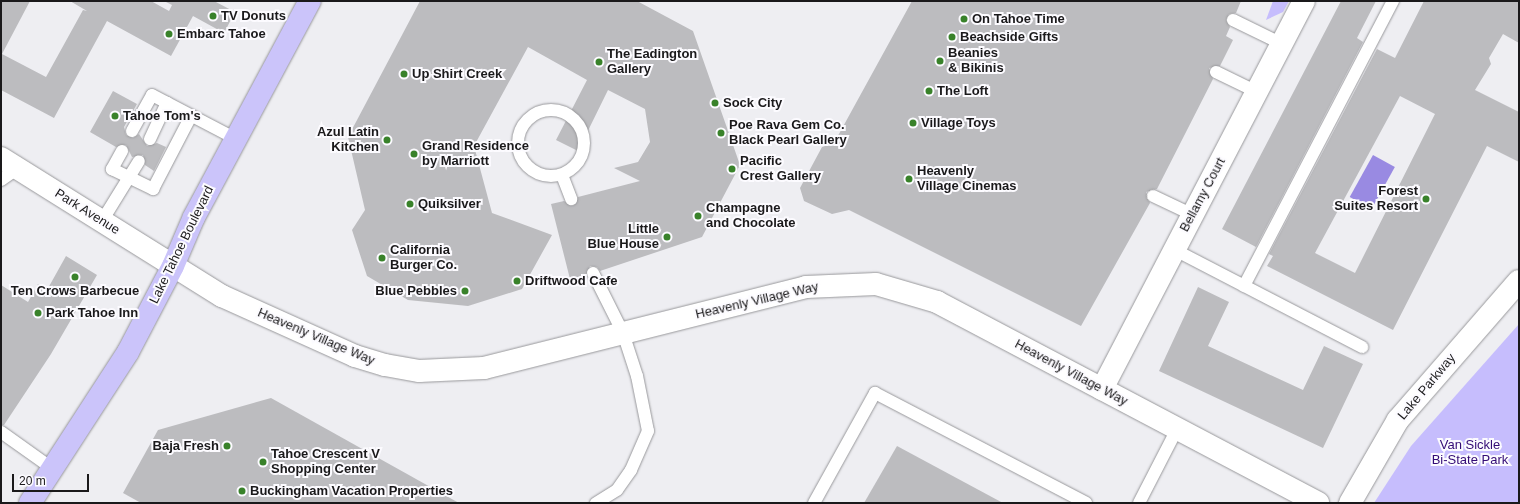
<!DOCTYPE html>
<html>
<head>
<meta charset="utf-8">
<style>
	body { margin:0 }
	#map { position:relative; width:1520px; height:504px; overflow:hidden; background:#eeeef2; font-family:Arial,sans-serif }
	div>[style] { position:absolute }
	[style*='--x'] { left:calc(var(--x)*1px); top:calc(var(--y)*1px); width:calc(var(--w)*1px); rotate:calc(var(--a)*1deg) }
	.green>* { inset:0; background:#c6bdfd }
	.water>* { inset:0; background:#998ae2; transform-origin:0 0 }
	.building>* { inset:0; background:#bcbcbf }
	.roads { filter:drop-shadow(0 0 1px #98989b) drop-shadow(0 0 1px #98989b) }
	.service>* { height:12px; margin:-6px; padding:0 6px; transform-origin:6px; border-radius:6px; background:#fff }
	.service>.ring { margin:-6px; padding:0; box-sizing:content-box; background:none; border:12px solid #fff; border-radius:50% }
	.minor>* { height:22px; margin:-11px; padding:0 11px; transform-origin:11px; border-radius:11px; background:#fff }
	.tertiary>* { height:22px; margin:-11px; padding:0 11px; transform-origin:11px; border-radius:11px; background:#fff }
	.trunk>* { height:22px; margin:-11px; padding:0 11px; transform-origin:11px; border-radius:11px; background:#cbc4fa }
	.dots>* { width:11px; height:11px; translate:-50% -50%; box-sizing:border-box; border:2px solid #fcfbff; border-radius:50% }
	span { translate:-50% -50%; white-space:nowrap; text-align:center; line-height:1.15; -webkit-text-stroke:4px #fcfbff; paint-order:stroke }
	.poi-label { font-size:13px; color:#1a191b; font-weight:700 }
	.left { translate:0 -50%; text-align:left }
	.right { translate:-100% -50%; text-align:right }
	.street-label { font-size:13px; color:#1a191b }
	.park-label { font-size:13px; color:#330b75 }
	.frame { position:absolute; inset:0; border:2px solid #1a191b; pointer-events:none }
	.scale { position:absolute; left:12px; top:474px; width:77px; height:18px; box-sizing:border-box; border:2px solid #1a191b; border-top:0; padding-left:5px; font-size:12px; line-height:14px; white-space:nowrap; color:#1a191b; -webkit-text-stroke:3px #fcfbff; paint-order:stroke }
</style>
</head>
<body>
<div id="map">
	<div class="green">
		<i style="clip-path:polygon(1273px 1px,1289px 1px,1283px 12px,1266px 20px)"></i>
		<i style="clip-path:polygon(1519px 324px,1519px 503px,1374px 503px,1411px 446px)"></i>
	</div>
	<div class="water">
		<i style="left:1373px;top:155px;width:25px;height:48px;rotate:29deg"></i>
	</div>
	<div class="building">
		<i style="clip-path:polygon(1px 1px,30px 1px,2px 54px,46px 77px,83px 10px,87px 11px,70px 1px,151px 1px,169px 11px,172px 5px,164px 1px,214px 1px,235px 12px,224px 33px,193px 16px,171px 56px,107px 21px,54px 118px,1px 90px)"></i>
		<i style="clip-path:polygon(420px 1px,637px 1px,693px 31px,740px 165px,702px 237px,600px 271px,597px 267px,590px 266px,586px 275px,570px 279px,551px 204px,564px 201px,573px 206px,578px 197px,640px 181px,614px 168px,638px 162px,650px 142px,645px 109px,608px 90px,578px 151px,556px 140px,587px 80px,528px 47px,474px 146px,492px 213px,552px 235px,522px 289px,468px 306px,408px 300px,367px 276px,352px 230px,365px 210px,348px 137px)"></i>
		<i style="clip-path:polygon(912px 1px,1241px 1px,1236px 13px,1229px 14px,1226px 20px,1230px 27px,1226px 36px,1233px 40px,1220px 66px,1209px 68px,1213px 79px,1157px 189px,1146px 192px,1150px 203px,1081px 326px,849px 210px,832px 214px,804px 201px,800px 188px,822px 147px,834px 143px)"></i>
		<i style="clip-path:polygon(1341px 1px,1376px 1px,1357px 38px,1363px 42px,1256px 247px,1222px 229px)"></i>
		<i style="clip-path:polygon(evenodd,1424px 1px,1519px 1px,1519px 43px,1503px 34px,1489px 58px,1491px 64px,1475px 90px,1519px 112px,1519px 162px,1487px 146px,1393px 330px,1267px 266px,1273px 256px,1269px 254px,1377px 49px,1395px 58px,1424px 1px,1400px 96px,1435px 114px,1355px 273px,1315px 253px,1400px 96px)"></i>
		<i style="clip-path:polygon(113px 91px,137px 104px,124px 127px,126px 135px,133px 138px,139px 134px,147px 146px,157px 143px,166px 147px,154px 171px,145px 165px,143px 155px,132px 157px,126px 145px,116px 147px,90px 132px)"></i>
		<i style="clip-path:polygon(66px 256px,97px 275px,51px 354px,4px 425px,1px 425px,1px 285px,28px 302px,38px 284px,47px 290px)"></i>
		<i style="clip-path:polygon(1198px 287px,1229px 302px,1208px 346px,1303px 390px,1324px 346px,1363px 364px,1323px 448px,1159px 371px)"></i>
		<i style="clip-path:polygon(271px 398px,459px 503px,141px 503px,123px 493px,158px 430px)"></i>
		<i style="clip-path:polygon(897px 446px,1003px 503px,864px 503px)"></i>
	</div>
	<div class="roads">
		<div class="service">
			<i style="--x:1233;--y:20;--w:55;--a:26.1"></i>
			<i style="--x:1216;--y:72;--w:46;--a:26"></i>
			<i class="ring" style="left:518px;top:110px;width:54px;height:54px"></i>
			<i style="--x:132;--y:131;--w:41;--a:-60.9"></i>
			<i style="--x:152;--y:95;--w:95;--a:27.6"></i>
			<i style="--x:150;--y:139;--w:40;--a:-65"></i>
			<i style="--x:122;--y:151;--w:21;--a:119"></i>
			<i style="--x:112;--y:169;--w:46;--a:26"></i>
			<i style="--x:153;--y:189;--w:82;--a:-62.5"></i>
			<i style="--x:562;--y:175;--w:26;--a:69"></i>
			<i style="--x:1;--y:180;--w:19;--a:-35"></i>
			<i style="--x:1153;--y:196;--w:44;--a:25.4"></i>
			<i style="--x:102;--y:221;--w:70;--a:-58.3"></i>
			<i style="--x:1175;--y:250;--w:211;--a:27.4"></i>
			<i style="--x:593;--y:273;--w:67;--a:63.4"></i>
			<i style="--x:623;--y:333;--w:45;--a:72"></i>
			<i style="--x:637;--y:376;--w:56;--a:78.7"></i>
			<i style="--x:648;--y:431;--w:43;--a:113.6"></i>
			<i style="--x:631;--y:470;--w:24;--a:125"></i>
			<i style="--x:617;--y:490;--w:25;--a:148"></i>
			<i style="--x:1244;--y:286;--w:322;--a:-62.4"></i>
			<i style="--x:1;--y:432;--w:64;--a:35.4"></i>
			<i style="--x:814;--y:503;--w:126;--a:-61"></i>
			<i style="--x:875;--y:393;--w:238;--a:27.5"></i>
			<i style="--x:1139;--y:503;--w:83;--a:-62.8"></i>
		</div>
		<div class="minor">
			<i style="--x:1102;--y:389;--w:437;--a:-62.5"></i>
		</div>
		<div class="tertiary">
			<i style="--x:1;--y:158;--w:261;--a:32"></i>
			<i style="--x:222;--y:296;--w:146;--a:24.3"></i>
			<i style="--x:355;--y:356;--w:31;--a:17"></i>
			<i style="--x:385;--y:365;--w:35;--a:10"></i>
			<i style="--x:419;--y:371;--w:65;--a:-2.6"></i>
			<i style="--x:484;--y:368;--w:332;--a:-14.1"></i>
			<i style="--x:806;--y:287;--w:70;--a:-2.5"></i>
			<i style="--x:876;--y:284;--w:64;--a:16.4"></i>
			<i style="--x:937;--y:302;--w:431;--a:27.8"></i>
			<i style="--x:1350;--y:503;--w:96;--a:-60"></i>
			<i style="--x:1398;--y:420;--w:184;--a:-49"></i>
		</div>
		<div class="trunk">
			<i style="--x:30;--y:503;--w:180;--a:-57"></i>
			<i style="--x:128;--y:352;--w:97;--a:-62.4"></i>
			<i style="--x:173;--y:266;--w:53;--a:-66.8"></i>
			<i style="--x:194;--y:217;--w:245;--a:-61.8"></i>
		</div>
	</div>
	<div class="dots">
		<i style="left:213px;top:16px;background:#39822a"></i>
		<i style="left:964px;top:19px;background:#39822a"></i>
		<i style="left:169px;top:34px;background:#39822a"></i>
		<i style="left:952px;top:37px;background:#39822a"></i>
		<i style="left:940px;top:61px;background:#39822a"></i>
		<i style="left:599px;top:62px;background:#39822a"></i>
		<i style="left:404px;top:74px;background:#39822a"></i>
		<i style="left:929px;top:91px;background:#39822a"></i>
		<i style="left:715px;top:103px;background:#39822a"></i>
		<i style="left:115px;top:116px;background:#39822a"></i>
		<i style="left:913px;top:123px;background:#39822a"></i>
		<i style="left:721px;top:133px;background:#39822a"></i>
		<i style="left:387px;top:140px;background:#39822a"></i>
		<i style="left:414px;top:154px;background:#39822a"></i>
		<i style="left:732px;top:169px;background:#39822a"></i>
		<i style="left:909px;top:179px;background:#39822a"></i>
		<i style="left:1426px;top:199px;background:#39822a"></i>
		<i style="left:410px;top:204px;background:#39822a"></i>
		<i style="left:698px;top:216px;background:#39822a"></i>
		<i style="left:667px;top:237px;background:#39822a"></i>
		<i style="left:382px;top:258px;background:#39822a"></i>
		<i style="left:75px;top:277px;background:#39822a"></i>
		<i style="left:517px;top:281px;background:#39822a"></i>
		<i style="left:465px;top:291px;background:#39822a"></i>
		<i style="left:38px;top:313px;background:#39822a"></i>
		<i style="left:227px;top:446px;background:#39822a"></i>
		<i style="left:263px;top:462px;background:#39822a"></i>
		<i style="left:242px;top:491px;background:#39822a"></i>
	</div>
	<div class="poi-label">
		<span class="left" style="left:221px;top:16px">TV Donuts</span>
		<span class="left" style="left:972px;top:19px">On Tahoe Time</span>
		<span class="left" style="left:177px;top:34px">Embarc Tahoe</span>
		<span class="left" style="left:960px;top:37px">Beachside Gifts</span>
		<span class="left" style="left:948px;top:61px">Beanies<br>&amp; Bikinis</span>
		<span class="left" style="left:607px;top:62px">The Eadington<br>Gallery</span>
		<span class="left" style="left:412px;top:74px">Up Shirt Creek</span>
		<span class="left" style="left:937px;top:91px">The Loft</span>
		<span class="left" style="left:723px;top:103px">Sock City</span>
		<span class="left" style="left:123px;top:116px">Tahoe Tom's</span>
		<span class="left" style="left:921px;top:123px">Village Toys</span>
		<span class="left" style="left:729px;top:133px">Poe Rava Gem Co.<br>Black Pearl Gallery</span>
		<span class="right" style="left:379px;top:140px">Azul Latin<br>Kitchen</span>
		<span class="left" style="left:422px;top:154px">Grand Residence<br>by Marriott</span>
		<span class="left" style="left:740px;top:169px">Pacific<br>Crest Gallery</span>
		<span class="left" style="left:917px;top:179px">Heavenly<br>Village Cinemas</span>
		<span class="right" style="left:1418px;top:199px">Forest<br>Suites Resort</span>
		<span class="left" style="left:418px;top:204px">Quiksilver</span>
		<span class="left" style="left:706px;top:216px">Champagne<br>and Chocolate</span>
		<span class="right" style="left:659px;top:237px">Little<br>Blue House</span>
		<span class="left" style="left:390px;top:258px">California<br>Burger Co.</span>
		<span class="left" style="left:525px;top:281px">Driftwood Cafe</span>
		<span style="left:75px;top:291px">Ten Crows Barbecue</span>
		<span class="right" style="left:457px;top:291px">Blue Pebbles</span>
		<span class="left" style="left:46px;top:313px">Park Tahoe Inn</span>
		<span class="right" style="left:219px;top:446px">Baja Fresh</span>
		<span class="left" style="left:271px;top:462px">Tahoe Crescent V<br>Shopping Center</span>
		<span class="left" style="left:250px;top:491px">Buckingham Vacation Properties</span>
	</div>
	<div class="street-label">
		<span style="left:1203px;top:195px;rotate:-62deg">Bellamy Court</span>
		<span style="left:87px;top:212px;rotate:32deg">Park Avenue</span>
		<span style="left:182px;top:245px;rotate:-64deg">Lake Tahoe Boulevard</span>
		<span style="left:757px;top:301px;rotate:-13deg">Heavenly Village Way</span>
		<span style="left:316px;top:337px;rotate:23deg">Heavenly Village Way</span>
		<span style="left:1071px;top:373px;rotate:28deg">Heavenly Village Way</span>
		<span style="left:1427px;top:387px;rotate:-50deg">Lake Parkway</span>
	</div>
	<div class="park-label">
		<span style="left:1470px;top:453px">Van Sickle<br>Bi-State Park</span>
	</div>
	<div class="frame"></div>
	<div class="scale">20 m</div>
</div>
</body>
</html>
